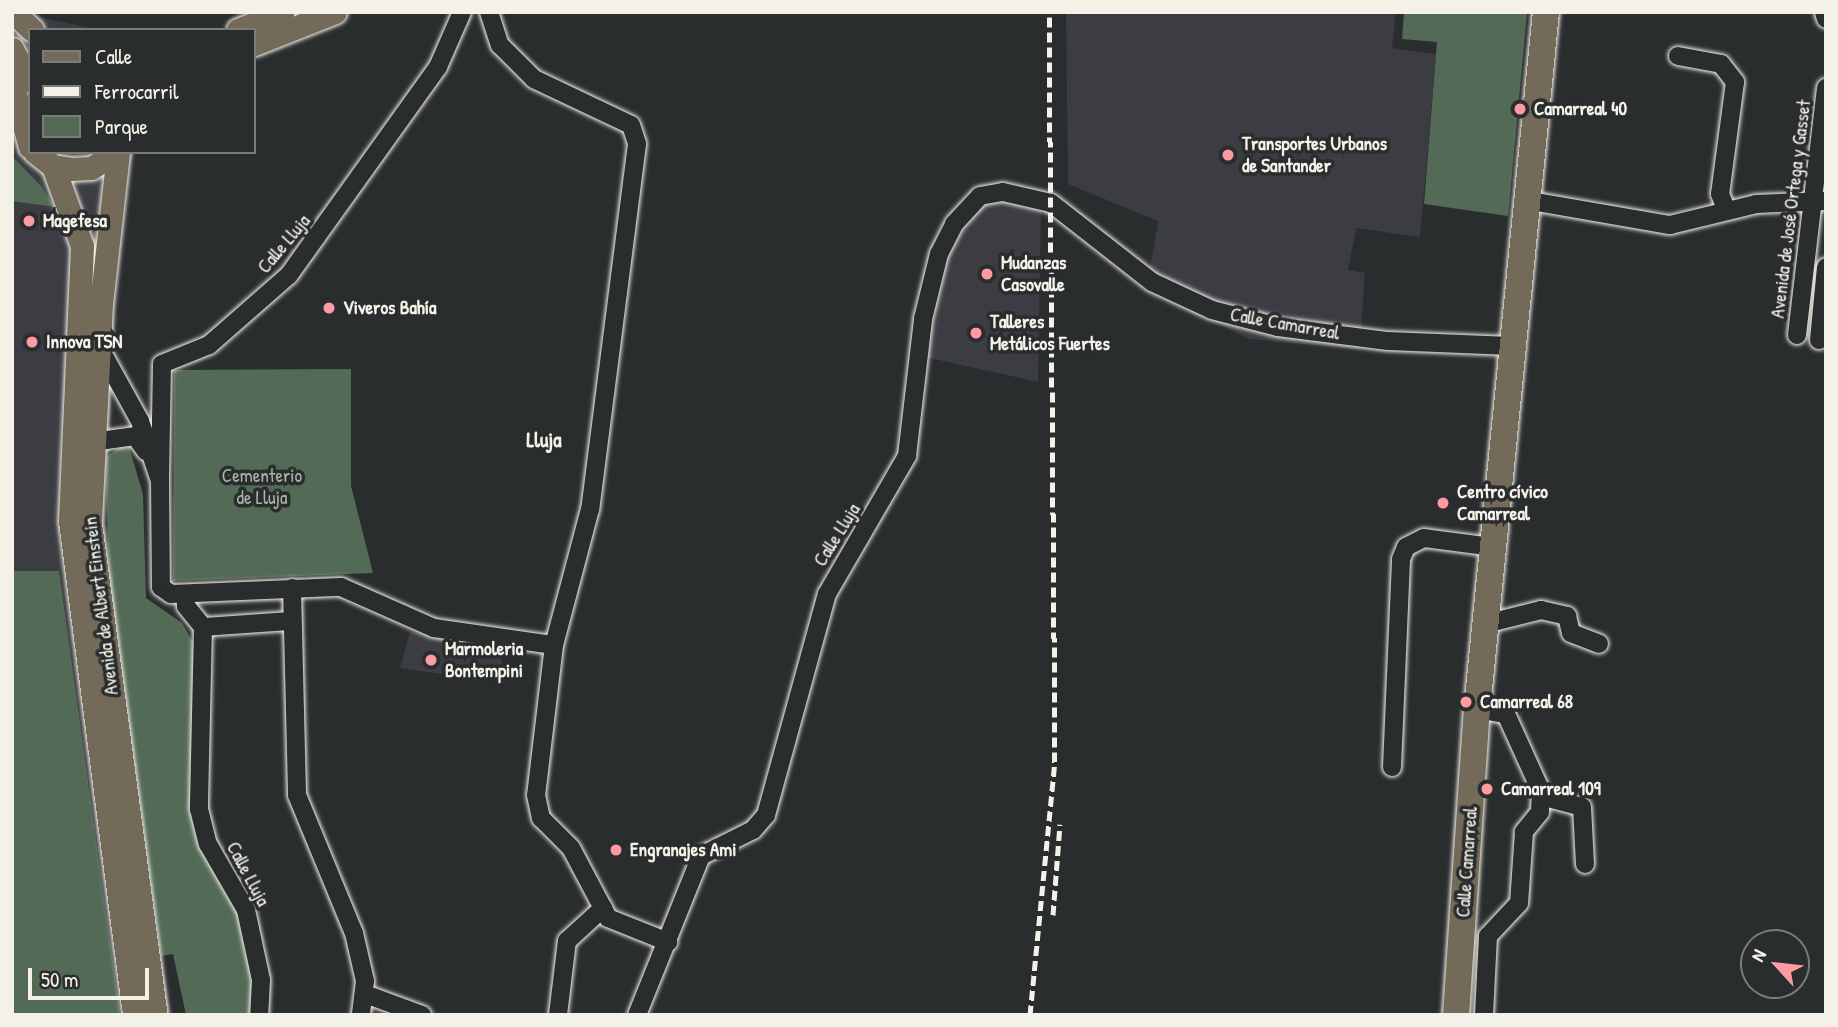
<!DOCTYPE html>
<html>
<head>
<meta charset="utf-8">
<style>
	body { margin:0 }
	#map { position:relative; width:1838px; height:1027px; overflow:hidden; background:#2a2d2e; font-family:"Patrick Hand",sans-serif }
	div>[style] { position:absolute }
	[style*='--x'] { left:calc(var(--x)*1px); top:calc(var(--y)*1px); width:calc(var(--w)*1px); rotate:calc(var(--a)*1deg) }
	.built>* { inset:0; background:#3b3d43 }
	.green>* { inset:0; background:#536a57 }
	.roads { filter:drop-shadow(0 0 2px #f4f1e8) drop-shadow(0 0 2px #f4f1e8) }
	.minor>* { height:18px; margin:-9px; padding:0 9px; transform-origin:9px; border-radius:9px; background:#2a2d2e }
	.major>* { height:23px; margin:-11.5px; padding:0 11.5px; transform-origin:11.5px; border-radius:11.5px; background:#746a5a }
	.highway>* { height:26px; margin:-13px; padding:0 13px; transform-origin:13px; border-radius:13px; background:#746a5a }
	.rail>* { height:5px; margin-top:-2.5px; transform-origin:0; background:repeating-linear-gradient(90deg,#f4f1e8 0 10px,transparent 0 15px) }
	.dots>* { width:19px; height:19px; translate:-50% -50%; box-sizing:border-box; border:4px solid #2a2d2e; border-radius:50% }
	span { translate:-50% -50%; white-space:nowrap; text-align:center; line-height:1.15; -webkit-text-stroke:7px #2a2d2e; paint-order:stroke }
	.poi-label { font-size:19px; color:#f4f1e8; font-weight:700 }
	.left { translate:0 -50%; text-align:left }
	.street-label { font-size:19px; color:#f4f1e8 }
	.park-label { font-size:19px; color:#acb4a7 }
	.neighbourhood-label { font-size:21px; color:#f4f1e8; font-weight:700 }
	.frame { position:absolute; inset:0; border:14px solid #f4f1e8; pointer-events:none }
	.legend { position:absolute; left:28px; top:28px; width:228px; height:126px; box-sizing:border-box; background:#2a2d2e; border:2px solid #7b7b78; margin:0; padding:9px 12px; list-style:none; font-size:21px; color:#f4f1e8 }
	.legend li { display:flex; align-items:center; gap:14px; height:35px }
	.legend b { width:35px; border:2px solid #7b7b78 }
	.north { position:absolute; left:1740px; top:929px; width:70px; height:70px; box-sizing:border-box; background:#2a2d2e; border:2px solid #7b7b78; border-radius:50%; rotate:297deg; font-size:19px; font-weight:700; line-height:28px; text-align:center; color:#f4f1e8 }
	.north::after { content:''; display:block; margin:auto; width:24px; height:32px; background:#ff9aa2; clip-path:polygon(50% 0,100% 100%,50% 72%,0 100%) }
	.scale { position:absolute; left:28px; top:968px; width:121px; height:32px; box-sizing:border-box; border:4px solid #f4f1e8; border-top:0; padding-left:9px; font-size:21px; line-height:24px; white-space:nowrap; color:#f4f1e8; -webkit-text-stroke:5px #2a2d2e; paint-order:stroke }
</style>
</head>
<body>
<div id="map">
	<div class="built">
		<i style="clip-path:polygon(12px 12px,102px 30px,30px 30px,30px 152px,134px 152px,119px 199px,106px 524px,170px 1015px,12px 1015px)"></i>
		<i style="clip-path:polygon(1066px 12px,1396px 12px,1392px 48px,1436px 54px,1420px 237px,1356px 228px,1348px 270px,1365px 273px,1360px 349px,1249px 339px,1147px 287px,1158px 221px,1068px 184px)"></i>
		<i style="clip-path:polygon(1003px 198px,1041px 206px,1038px 382px,925px 357px,949px 248px,987px 200px)"></i>
		<i style="clip-path:polygon(410px 632px,503px 647px,501px 669px,489px 668px,488px 681px,400px 668px)"></i>
	</div>
	<div class="green">
		<i style="clip-path:polygon(1404px 12px,1527px 12px,1508px 216px,1424px 204px,1437px 42px,1402px 39px)"></i>
		<i style="clip-path:polygon(12px 156px,41px 186px,55px 207px,12px 201px)"></i>
		<i style="clip-path:polygon(351px 369px,351px 486px,373px 573px,173px 581px,174px 370px)"></i>
		<i style="clip-path:polygon(121px 447px,129px 447px,143px 494px,146px 598px,182px 623px,194px 644px,194px 814px,246px 928px,255px 968px,250px 1015px,186px 1015px,173px 954px,161px 956px,109px 576px,105px 457px)"></i>
		<i style="clip-path:polygon(12px 571px,59px 571px,120px 1015px,12px 1015px)"></i>
	</div>
	<div class="roads">
		<div class="minor">
			<i style="--x:489;--y:12;--w:35;--a:72"></i>
			<i style="--x:500;--y:45;--w:48;--a:45"></i>
			<i style="--x:534;--y:79;--w:107;--a:25.4"></i>
			<i style="--x:631;--y:125;--w:20;--a:72"></i>
			<i style="--x:637;--y:144;--w:368;--a:97.3"></i>
			<i style="--x:590;--y:509;--w:141;--a:104.8"></i>
			<i style="--x:554;--y:645;--w:151;--a:96.8"></i>
			<i style="--x:536;--y:795;--w:24;--a:78"></i>
			<i style="--x:541;--y:818;--w:42;--a:45"></i>
			<i style="--x:571;--y:848;--w:79;--a:62.1"></i>
			<i style="--x:608;--y:918;--w:65;--a:21.8"></i>
			<i style="--x:1824;--y:12;--w:7;--a:74"></i>
			<i style="--x:1678;--y:56;--w:44;--a:10.5"></i>
			<i style="--x:1721;--y:64;--w:23;--a:52"></i>
			<i style="--x:1735;--y:82;--w:113;--a:97.6"></i>
			<i style="--x:1720;--y:194;--w:16;--a:68"></i>
			<i style="--x:1525;--y:200;--w:147;--a:9.8"></i>
			<i style="--x:1670;--y:225;--w:89;--a:-13.7"></i>
			<i style="--x:1756;--y:204;--w:70;--a:-2.5"></i>
			<i style="--x:1797;--y:335;--w:249;--a:-83.3"></i>
			<i style="--x:1819;--y:340;--w:73;--a:-84.5"></i>
			<i style="--x:98;--y:345;--w:87;--a:61.1"></i>
			<i style="--x:140;--y:421;--w:63;--a:71.6"></i>
			<i style="--x:160;--y:481;--w:106;--a:89.5"></i>
			<i style="--x:161;--y:587;--w:12;--a:35"></i>
			<i style="--x:171;--y:594;--w:170;--a:-2.4"></i>
			<i style="--x:341;--y:587;--w:102;--a:23.8"></i>
			<i style="--x:434;--y:628;--w:121;--a:8.1"></i>
			<i style="--x:92;--y:442;--w:43;--a:-7.9"></i>
			<i style="--x:135;--y:436;--w:19;--a:54"></i>
			<i style="--x:160;--y:478;--w:114;--a:-89"></i>
			<i style="--x:162;--y:364;--w:51;--a:-22"></i>
			<i style="--x:209;--y:345;--w:106;--a:-41.2"></i>
			<i style="--x:289;--y:275;--w:256;--a:-54.4"></i>
			<i style="--x:438;--y:67;--w:60;--a:-66.4"></i>
			<i style="--x:292;--y:588;--w:207;--a:88.6"></i>
			<i style="--x:297;--y:795;--w:149;--a:67.6"></i>
			<i style="--x:354;--y:933;--w:49;--a:77.1"></i>
			<i style="--x:365;--y:981;--w:34;--a:97"></i>
			<i style="--x:185;--y:594;--w:12;--a:85"></i>
			<i style="--x:186;--y:606;--w:27;--a:51"></i>
			<i style="--x:203;--y:627;--w:182;--a:91.3"></i>
			<i style="--x:199;--y:809;--w:36;--a:76"></i>
			<i style="--x:208;--y:844;--w:76;--a:60.1"></i>
			<i style="--x:246;--y:910;--w:72;--a:77.9"></i>
			<i style="--x:261;--y:980;--w:35;--a:93"></i>
			<i style="--x:1485;--y:624;--w:58;--a:-14"></i>
			<i style="--x:1541;--y:610;--w:27;--a:13"></i>
			<i style="--x:1567;--y:616;--w:17;--a:77"></i>
			<i style="--x:1571;--y:633;--w:30;--a:21"></i>
			<i style="--x:203;--y:627;--w:89;--a:-3.9"></i>
			<i style="--x:1477;--y:709;--w:29;--a:10"></i>
			<i style="--x:1506;--y:714;--w:85;--a:65.6"></i>
			<i style="--x:1541;--y:791;--w:21;--a:93"></i>
			<i style="--x:1540;--y:812;--w:26;--a:129"></i>
			<i style="--x:1524;--y:832;--w:71;--a:94"></i>
			<i style="--x:1519;--y:903;--w:45;--a:133.2"></i>
			<i style="--x:1488;--y:936;--w:79;--a:92.9"></i>
			<i style="--x:1392;--y:767;--w:208;--a:-87.5"></i>
			<i style="--x:1401;--y:559;--w:13;--a:-67"></i>
			<i style="--x:1406;--y:547;--w:20;--a:-27"></i>
			<i style="--x:1424;--y:538;--w:69;--a:7.5"></i>
			<i style="--x:1541;--y:796;--w:42;--a:15"></i>
			<i style="--x:1582;--y:807;--w:57;--a:87"></i>
			<i style="--x:365;--y:994;--w:61;--a:20.2"></i>
			<i style="--x:558;--y:1015;--w:75;--a:-83.1"></i>
			<i style="--x:567;--y:941;--w:49;--a:-42.5"></i>
			<i style="--x:637;--y:1015;--w:171;--a:-68.1"></i>
			<i style="--x:701;--y:856;--w:58;--a:-26.6"></i>
			<i style="--x:753;--y:830;--w:20;--a:-49"></i>
			<i style="--x:766;--y:815;--w:229;--a:-74.6"></i>
			<i style="--x:827;--y:594;--w:160;--a:-59.9"></i>
			<i style="--x:907;--y:456;--w:138;--a:-83.3"></i>
			<i style="--x:923;--y:319;--w:67;--a:-76.2"></i>
			<i style="--x:939;--y:254;--w:34;--a:-63"></i>
			<i style="--x:954;--y:224;--w:38;--a:-47"></i>
			<i style="--x:980;--y:196;--w:23;--a:-10"></i>
			<i style="--x:1003;--y:192;--w:49;--a:12.9"></i>
			<i style="--x:1051;--y:203;--w:128;--a:38"></i>
			<i style="--x:1152;--y:282;--w:66;--a:25"></i>
			<i style="--x:1212;--y:310;--w:68;--a:14.4"></i>
			<i style="--x:1278;--y:327;--w:111;--a:7.3"></i>
			<i style="--x:1388;--y:341;--w:123;--a:2.3"></i>
		</div>
		<div class="major">
			<i style="--x:13;--y:12;--w:26;--a:43"></i>
			<i style="--x:238;--y:30;--w:48;--a:-21.8"></i>
			<i style="--x:254;--y:44;--w:87;--a:-21.6"></i>
			<i style="--x:12;--y:49;--w:27;--a:62"></i>
			<i style="--x:30;--y:68;--w:27;--a:126"></i>
			<i style="--x:14;--y:90;--w:59;--a:74.3"></i>
			<i style="--x:35;--y:152;--w:23;--a:38"></i>
			<i style="--x:53;--y:166;--w:18;--a:9"></i>
			<i style="--x:71;--y:169;--w:20;--a:-3"></i>
			<i style="--x:91;--y:168;--w:31;--a:-31"></i>
			<i style="--x:118;--y:153;--w:152;--a:96.4"></i>
			<i style="--x:101;--y:304;--w:219;--a:92.9"></i>
			<i style="--x:90;--y:523;--w:496;--a:82.4"></i>
			<i style="--x:53;--y:166;--w:85;--a:70.1"></i>
			<i style="--x:82;--y:246;--w:275;--a:92.5"></i>
			<i style="--x:70;--y:521;--w:498;--a:82.6"></i>
		</div>
		<div class="highway">
			<i style="--x:1456;--y:1015;--w:307;--a:-86.1"></i>
			<i style="--x:1477;--y:709;--w:700;--a:-84.35"></i>
		</div>
	</div>
	<div class="rail">
		<i style="--x:1053;--y:915;--w:91;--a:-85.6"></i>
		<i style="--x:1030;--y:1015;--w:254;--a:-84.4"></i>
		<i style="--x:1055;--y:762;--w:750;--a:-90.46"></i>
	</div>
	<div class="dots">
		<i style="left:1520px;top:109px;background:#ff9aa2"></i>
		<i style="left:1228px;top:155px;background:#ff9aa2"></i>
		<i style="left:29px;top:221px;background:#ff9aa2"></i>
		<i style="left:987px;top:274px;background:#ff9aa2"></i>
		<i style="left:329px;top:308px;background:#ff9aa2"></i>
		<i style="left:976px;top:333px;background:#ff9aa2"></i>
		<i style="left:32px;top:342px;background:#ff9aa2"></i>
		<i style="left:1443px;top:503px;background:#ff9aa2"></i>
		<i style="left:431px;top:660px;background:#ff9aa2"></i>
		<i style="left:1466px;top:702px;background:#ff9aa2"></i>
		<i style="left:1487px;top:789px;background:#ff9aa2"></i>
		<i style="left:616px;top:850px;background:#ff9aa2"></i>
	</div>
	<div class="poi-label">
		<span class="left" style="left:1534px;top:109px">Camarreal 40</span>
		<span class="left" style="left:1242px;top:155px">Transportes Urbanos<br>de Santander</span>
		<span class="left" style="left:43px;top:221px">Magefesa</span>
		<span class="left" style="left:1001px;top:274px">Mudanzas<br>Casovalle</span>
		<span class="left" style="left:343px;top:308px">Viveros Bahía</span>
		<span class="left" style="left:990px;top:333px">Talleres<br>Metálicos Fuertes</span>
		<span class="left" style="left:46px;top:342px">Innova TSN</span>
		<span class="left" style="left:1457px;top:503px">Centro cívico<br>Camarreal</span>
		<span class="left" style="left:445px;top:660px">Marmoleria<br>Bontempini</span>
		<span class="left" style="left:1480px;top:702px">Camarreal 68</span>
		<span class="left" style="left:1501px;top:789px">Camarreal 109</span>
		<span class="left" style="left:630px;top:850px">Engranajes Ami</span>
	</div>
	<div class="street-label">
		<span style="left:1791px;top:209px;rotate:-83deg">Avenida de José Ortega y Gasset</span>
		<span style="left:284px;top:244px;rotate:-50deg">Calle Lluja</span>
		<span style="left:1285px;top:324px;rotate:10deg">Calle Camarreal</span>
		<span style="left:837px;top:535px;rotate:-58deg">Calle Lluja</span>
		<span style="left:101px;top:606px;rotate:-97deg">Avenida de Albert Einstein</span>
		<span style="left:1467px;top:862px;rotate:-86deg">Calle Camarreal</span>
		<span style="left:248px;top:874px;rotate:62deg">Calle Lluja</span>
	</div>
	<div class="park-label">
		<span style="left:262px;top:487px">Cementerio<br>de Lluja</span>
	</div>
	<div class="neighbourhood-label">
		<span style="left:544px;top:440px">Lluja</span>
	</div>
	<div class="frame"></div>
	<ul class="legend">
	<li><b style="height:9px;background:#746a5a"></b>Calle</li>
	<li><b style="height:9px;background:#f4f1e8"></b>Ferrocarril</li>
	<li><b style="height:19px;background:#536a57"></b>Parque</li>
	</ul>
	<div class="north">N</div>
	<div class="scale">50 m</div>
</div>
</body>
</html>
